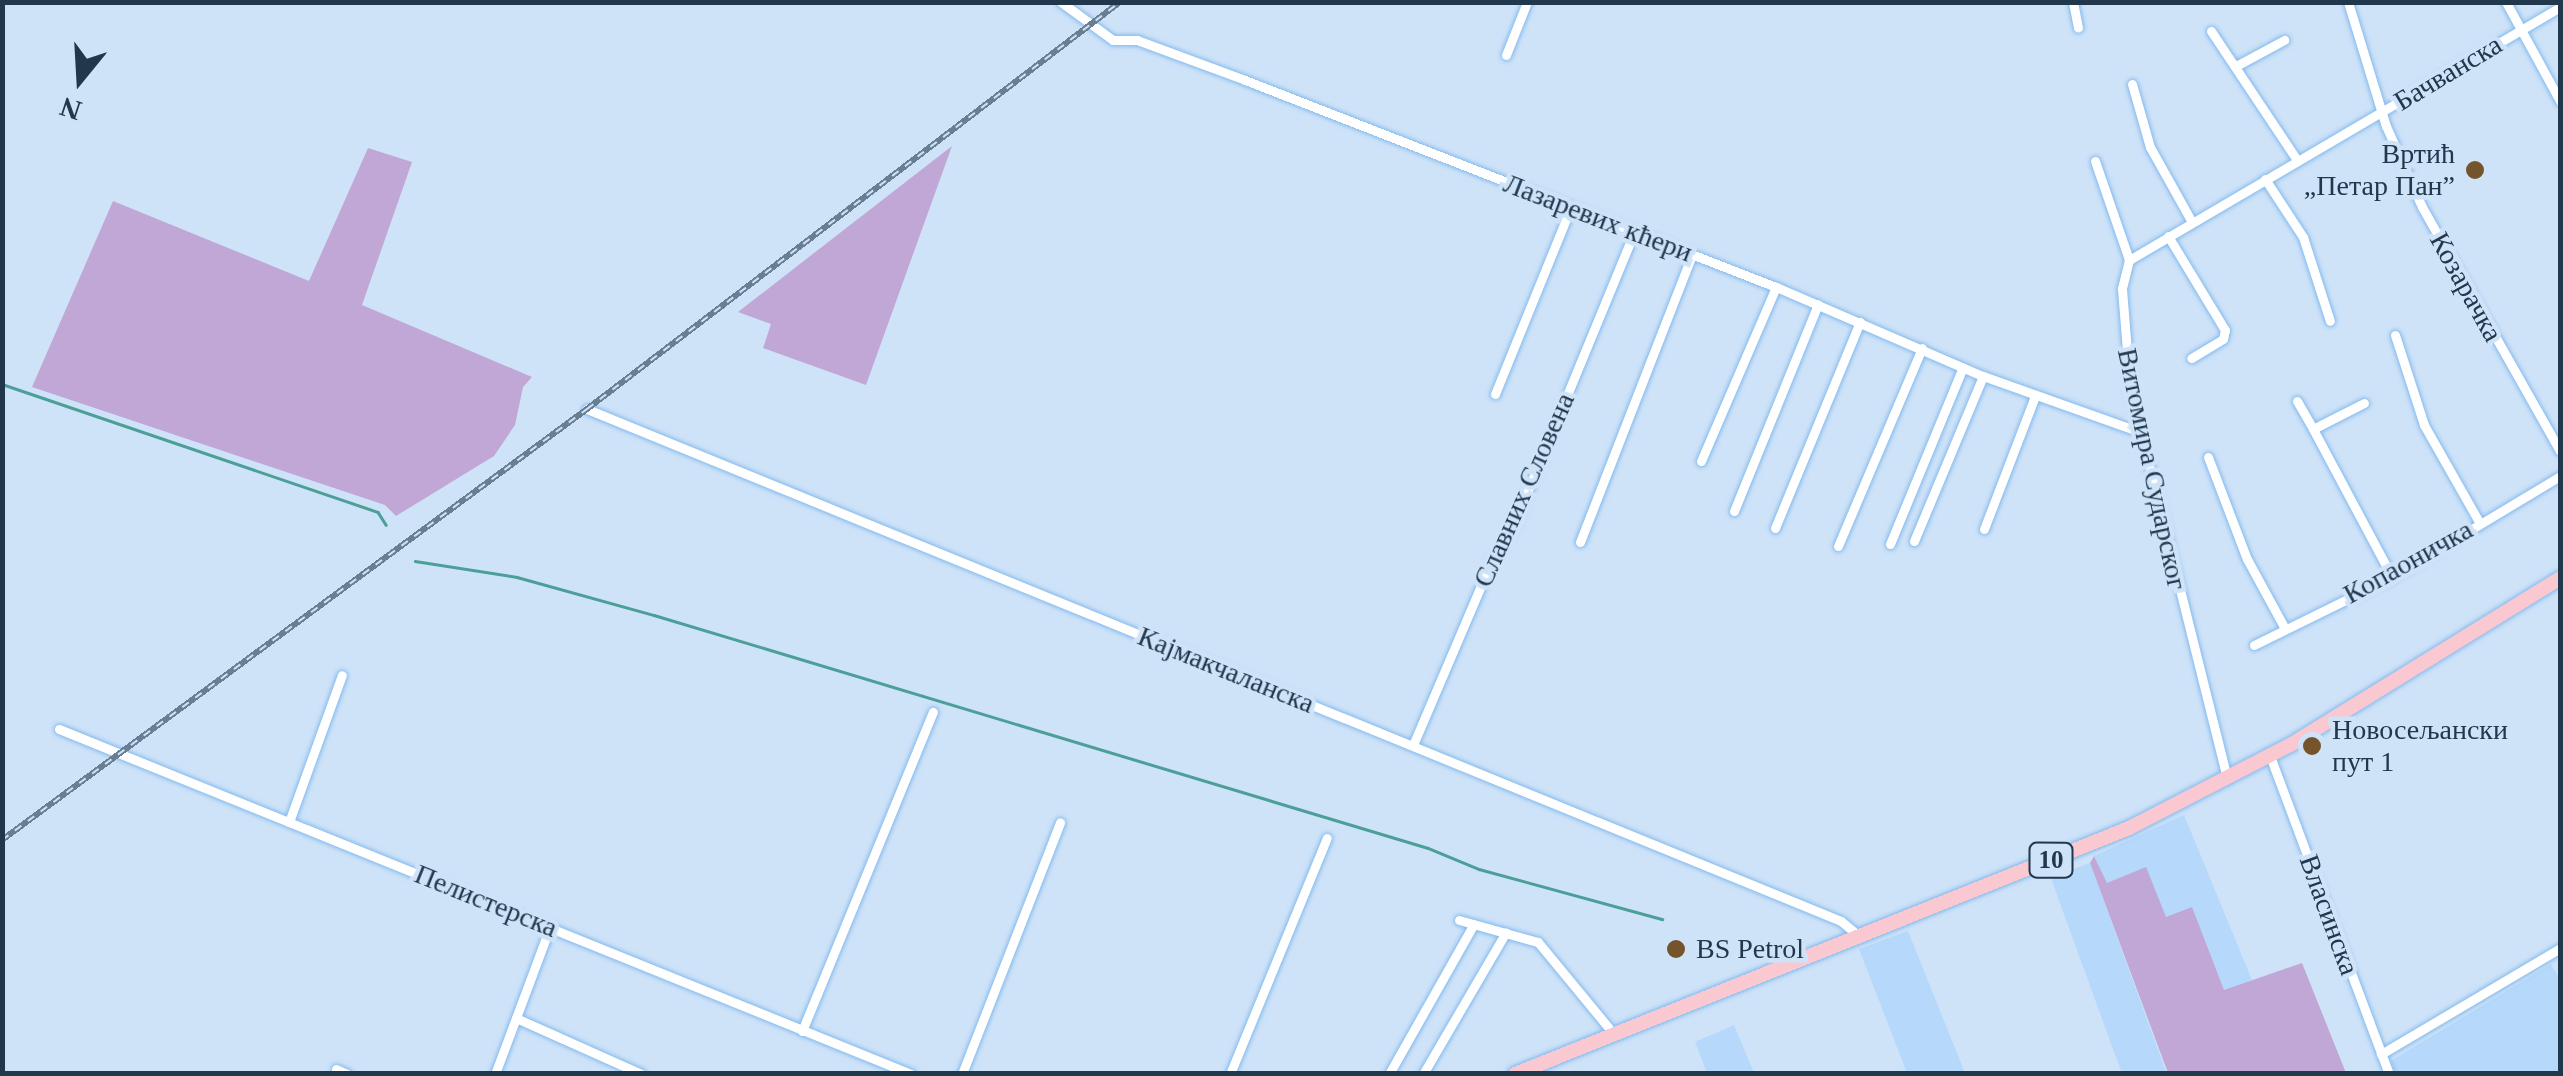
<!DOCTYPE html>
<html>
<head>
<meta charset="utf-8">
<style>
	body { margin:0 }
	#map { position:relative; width:2563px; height:1076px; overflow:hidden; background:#cee3f8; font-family:"Times New Roman",serif }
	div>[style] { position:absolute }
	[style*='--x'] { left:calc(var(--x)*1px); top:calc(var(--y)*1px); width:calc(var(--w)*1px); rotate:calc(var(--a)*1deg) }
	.built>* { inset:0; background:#b5d8fb; transform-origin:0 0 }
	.green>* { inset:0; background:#c0a7d6 }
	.stream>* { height:2.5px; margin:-1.25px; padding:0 1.25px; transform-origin:1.25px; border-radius:1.25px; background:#4b9f98 }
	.roads { filter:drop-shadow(0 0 2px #85baed) drop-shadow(0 0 2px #85baed) }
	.street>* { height:9px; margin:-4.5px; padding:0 4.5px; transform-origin:4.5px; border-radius:4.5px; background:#fff }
	.primary>* { height:14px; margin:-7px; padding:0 7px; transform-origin:7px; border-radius:7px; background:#fac8d1 }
	.rail>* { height:6px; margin-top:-3px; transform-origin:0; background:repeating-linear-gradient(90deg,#cee3f8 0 8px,#687e92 0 16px); box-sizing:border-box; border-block:2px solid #687e92 }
	.dots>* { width:28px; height:28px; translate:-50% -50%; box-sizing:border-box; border:5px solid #cee3f8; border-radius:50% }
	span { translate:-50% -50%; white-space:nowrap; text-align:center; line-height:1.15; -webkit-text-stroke:9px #cee3f8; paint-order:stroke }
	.shield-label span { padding:2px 8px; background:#cee3f8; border:2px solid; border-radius:8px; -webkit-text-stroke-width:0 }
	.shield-label { font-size:25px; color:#21374b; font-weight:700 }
	.street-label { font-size:28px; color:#21374b }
	.poi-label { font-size:28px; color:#21374b }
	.right { translate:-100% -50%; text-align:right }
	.left { translate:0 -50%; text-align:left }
	.frame { position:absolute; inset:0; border:5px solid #21374b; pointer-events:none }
	.north { position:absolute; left:30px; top:30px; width:100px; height:100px; -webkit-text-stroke:8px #cee3f8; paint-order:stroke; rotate:198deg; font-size:28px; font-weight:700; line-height:40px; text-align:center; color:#21374b }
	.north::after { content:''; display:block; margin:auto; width:35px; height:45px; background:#21374b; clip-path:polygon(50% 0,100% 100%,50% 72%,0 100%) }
</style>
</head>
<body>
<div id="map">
	<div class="built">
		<i style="clip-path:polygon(2184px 815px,2252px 980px,2224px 991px,2192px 908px,2166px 918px,2107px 884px,2094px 856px)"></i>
		<i style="left:2090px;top:863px;width:224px;height:42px;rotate:70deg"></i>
		<i style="clip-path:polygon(1908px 931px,1965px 1073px,1907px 1073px,1859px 949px)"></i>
		<i style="clip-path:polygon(2551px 964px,2560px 980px,2560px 1073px,2396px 1073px,2391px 1061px)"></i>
		<i style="clip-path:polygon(1734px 1025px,1754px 1073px,1707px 1073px,1695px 1042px)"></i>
	</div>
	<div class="green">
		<i style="clip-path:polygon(952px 146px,866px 385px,763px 348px,771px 324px,738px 312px)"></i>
		<i style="clip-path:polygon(368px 148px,412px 162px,362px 305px,532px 377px,523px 387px,515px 425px,494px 456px,396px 516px,385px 505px,32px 387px,113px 201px,309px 281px)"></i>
		<i style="clip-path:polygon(2094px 856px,2107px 883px,2146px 867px,2166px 917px,2192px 907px,2224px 990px,2302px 963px,2346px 1073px,2168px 1073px,2090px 863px)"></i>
	</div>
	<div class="stream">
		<i style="--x:2;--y:384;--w:397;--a:18.8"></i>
		<i style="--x:378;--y:512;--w:15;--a:58"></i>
		<i style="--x:415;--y:561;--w:103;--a:8.9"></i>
		<i style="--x:517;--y:577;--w:142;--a:15.5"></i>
		<i style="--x:654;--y:615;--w:808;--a:16.75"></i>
		<i style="--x:1428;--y:848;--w:55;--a:22.4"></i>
		<i style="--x:1479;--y:869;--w:190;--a:15.3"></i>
	</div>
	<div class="roads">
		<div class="street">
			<i style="--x:1061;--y:2;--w:64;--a:36.2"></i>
			<i style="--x:1113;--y:40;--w:24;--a:0"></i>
			<i style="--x:1137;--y:40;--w:115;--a:20.3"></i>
			<i style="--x:1245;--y:80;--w:570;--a:21.3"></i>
			<i style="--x:1776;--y:287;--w:225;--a:23.3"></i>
			<i style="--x:1983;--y:376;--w:167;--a:19.6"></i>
			<i style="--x:2073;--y:2;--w:26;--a:79"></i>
			<i style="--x:2348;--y:2;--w:130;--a:73"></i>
			<i style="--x:2386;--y:126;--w:89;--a:66"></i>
			<i style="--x:2422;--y:207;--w:280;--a:60.5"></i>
			<i style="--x:2506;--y:2;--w:113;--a:61.4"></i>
			<i style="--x:2211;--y:31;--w:155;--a:56.3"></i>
			<i style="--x:1506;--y:55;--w:57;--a:-68.4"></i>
			<i style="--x:2236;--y:66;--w:55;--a:-28.4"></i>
			<i style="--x:2132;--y:84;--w:66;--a:74.1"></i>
			<i style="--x:2150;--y:147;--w:86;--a:60.8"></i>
			<i style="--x:2095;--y:161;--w:105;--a:71"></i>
			<i style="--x:2129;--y:260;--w:30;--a:104"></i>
			<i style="--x:2122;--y:289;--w:100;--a:85.4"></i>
			<i style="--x:2130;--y:389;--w:401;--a:76"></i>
			<i style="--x:2265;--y:179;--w:69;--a:56.8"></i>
			<i style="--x:2303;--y:237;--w:88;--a:72.2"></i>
			<i style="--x:2168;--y:236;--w:110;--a:58.8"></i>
			<i style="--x:2225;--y:330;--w:9;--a:103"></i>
			<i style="--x:2223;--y:339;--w:37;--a:149"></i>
			<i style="--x:2129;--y:260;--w:500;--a:-30.4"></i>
			<i style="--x:2395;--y:335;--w:95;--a:72.1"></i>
			<i style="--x:2424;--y:425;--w:112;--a:60.4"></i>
			<i style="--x:1495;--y:394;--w:202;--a:-67.9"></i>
			<i style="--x:2297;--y:401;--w:32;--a:60"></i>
			<i style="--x:2364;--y:403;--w:57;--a:153"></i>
			<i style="--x:2313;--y:429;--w:168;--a:61.9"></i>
			<i style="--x:587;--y:409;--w:1354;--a:22.21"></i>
			<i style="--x:1841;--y:921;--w:23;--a:40"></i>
			<i style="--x:2208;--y:457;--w:109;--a:69.1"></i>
			<i style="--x:2247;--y:559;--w:77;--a:61.4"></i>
			<i style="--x:1701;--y:461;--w:189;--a:-66.7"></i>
			<i style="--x:1734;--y:511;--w:223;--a:-67.9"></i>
			<i style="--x:1775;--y:528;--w:223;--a:-67.6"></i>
			<i style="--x:1984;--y:529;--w:142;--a:-69"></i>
			<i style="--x:1914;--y:541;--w:179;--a:-67.3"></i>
			<i style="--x:1580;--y:542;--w:309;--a:-68.7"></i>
			<i style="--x:1890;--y:544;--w:191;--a:-67.6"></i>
			<i style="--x:1838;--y:546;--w:215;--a:-67"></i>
			<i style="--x:2254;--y:645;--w:154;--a:-26.2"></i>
			<i style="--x:2392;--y:577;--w:196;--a:-31"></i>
			<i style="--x:59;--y:729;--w:919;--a:22.04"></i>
			<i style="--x:1413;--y:745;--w:201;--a:-66.9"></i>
			<i style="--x:1492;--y:560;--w:35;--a:-57"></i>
			<i style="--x:1511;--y:531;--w:322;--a:-67.6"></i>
			<i style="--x:2270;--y:756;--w:340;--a:69.5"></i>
			<i style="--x:289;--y:822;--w:156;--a:-70.2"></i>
			<i style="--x:1459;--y:920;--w:82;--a:15.6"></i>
			<i style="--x:1538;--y:942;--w:118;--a:50.5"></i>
			<i style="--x:516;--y:1018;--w:137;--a:24.1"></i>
			<i style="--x:802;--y:1031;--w:345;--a:-67.7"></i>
			<i style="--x:2381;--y:1054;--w:208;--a:-30.6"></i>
			<i style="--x:336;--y:1069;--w:12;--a:24"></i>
			<i style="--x:495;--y:1074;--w:157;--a:-69.5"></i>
			<i style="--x:962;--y:1074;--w:270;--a:-68.7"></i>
			<i style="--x:1230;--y:1074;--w:255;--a:-67.7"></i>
			<i style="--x:1389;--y:1074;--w:172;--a:-60.5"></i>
			<i style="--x:1423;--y:1074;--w:164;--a:-59.7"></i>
		</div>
		<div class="primary">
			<i style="--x:1515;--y:1074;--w:661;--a:-21.83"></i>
			<i style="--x:2129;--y:828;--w:181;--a:-27.3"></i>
			<i style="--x:2290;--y:745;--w:317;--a:-31.7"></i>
		</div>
	</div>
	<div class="rail">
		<i style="--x:2;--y:840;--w:727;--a:-36.38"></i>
		<i style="--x:587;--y:409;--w:671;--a:-37.37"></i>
	</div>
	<div class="dots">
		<i style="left:2475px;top:170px;background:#75532b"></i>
		<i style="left:2312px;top:746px;background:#75532b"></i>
		<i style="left:1676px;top:949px;background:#75532b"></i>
	</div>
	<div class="shield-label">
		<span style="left:2051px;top:860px">10</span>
	</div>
	<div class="street-label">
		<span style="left:2448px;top:73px;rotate:-31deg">Бачванска</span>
		<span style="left:1598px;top:218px;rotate:21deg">Лазаревих кћери</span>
		<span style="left:2466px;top:287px;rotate:61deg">Козарачка</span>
		<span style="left:2152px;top:469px;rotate:78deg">Витомира Сударског</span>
		<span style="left:1524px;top:490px;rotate:-66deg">Славних Словена</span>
		<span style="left:2408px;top:562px;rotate:-29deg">Копаоничка</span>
		<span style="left:1226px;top:670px;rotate:22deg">Кајмакчаланска</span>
		<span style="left:486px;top:901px;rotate:22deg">Пелистерска</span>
		<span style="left:2329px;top:915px;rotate:70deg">Власинска</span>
	</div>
	<div class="poi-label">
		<span class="right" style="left:2455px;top:170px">Вртић<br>„Петар Пан”</span>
		<span class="left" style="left:2332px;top:746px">Новосељански<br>пут 1</span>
		<span class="left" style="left:1696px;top:949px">BS Petrol</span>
	</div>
	<div class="frame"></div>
	<div class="north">N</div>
</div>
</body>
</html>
